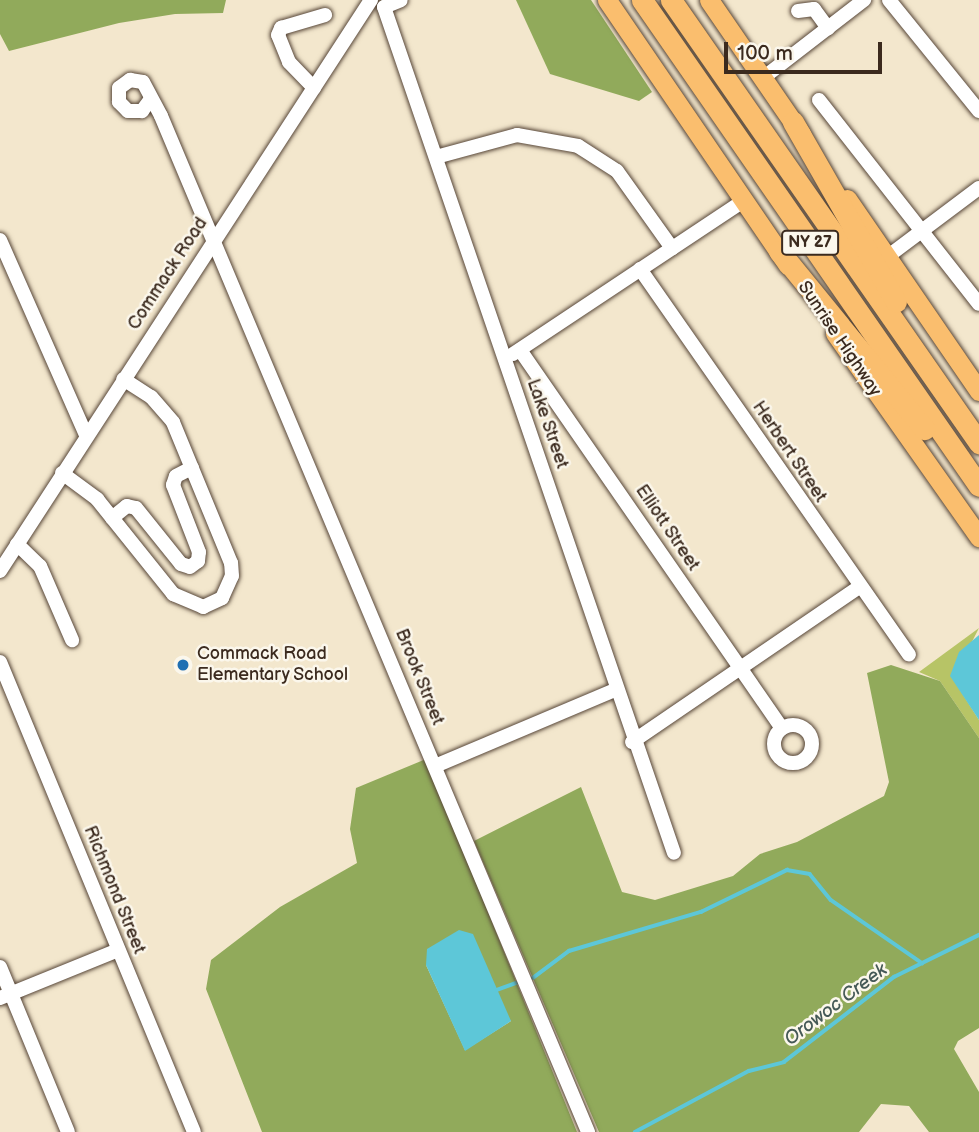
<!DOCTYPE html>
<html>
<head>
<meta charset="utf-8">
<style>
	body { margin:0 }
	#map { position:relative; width:979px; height:1132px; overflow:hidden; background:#f3e7cd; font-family:"Balsamiq Sans",sans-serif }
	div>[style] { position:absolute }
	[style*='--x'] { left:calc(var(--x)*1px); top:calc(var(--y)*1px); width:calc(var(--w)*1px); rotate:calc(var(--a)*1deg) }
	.green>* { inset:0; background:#b7c466 }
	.forest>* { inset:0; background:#91aa5b }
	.water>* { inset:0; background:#5dc7d8 }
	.stream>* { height:3.5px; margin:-1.75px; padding:0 1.75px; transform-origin:1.75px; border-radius:1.75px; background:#5dc7d8 }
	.roads { filter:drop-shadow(0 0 2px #574638) drop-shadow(0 0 2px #574638) }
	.minor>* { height:14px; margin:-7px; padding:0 7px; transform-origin:7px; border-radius:7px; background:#fff }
	.minor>.ring { margin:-7px; padding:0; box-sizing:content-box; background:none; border:14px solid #fff; border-radius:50% }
	.major>* { height:19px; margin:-9.5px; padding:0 9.5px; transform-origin:9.5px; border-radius:9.5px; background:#fabe6e }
	.highway>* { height:21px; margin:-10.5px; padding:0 10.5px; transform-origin:10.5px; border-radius:10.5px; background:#fabe6e }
	.dots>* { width:19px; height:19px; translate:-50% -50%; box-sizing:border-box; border:4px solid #fbf7ec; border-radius:50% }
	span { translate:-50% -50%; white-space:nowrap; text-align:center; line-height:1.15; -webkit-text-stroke:5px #fbf7ec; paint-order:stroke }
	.shield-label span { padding:2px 5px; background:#fbf7ec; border:2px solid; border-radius:5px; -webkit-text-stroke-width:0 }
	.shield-label { font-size:16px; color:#3b2a1e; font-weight:700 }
	.street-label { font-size:18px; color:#3b2a1e }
	.poi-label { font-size:18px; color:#3b2a1e }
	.left { translate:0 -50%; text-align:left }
	.water-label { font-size:19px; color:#455956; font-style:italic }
	.scale { position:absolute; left:724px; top:42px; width:158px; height:32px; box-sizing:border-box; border:4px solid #3b2a1e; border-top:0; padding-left:9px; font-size:21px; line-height:24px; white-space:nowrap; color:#3b2a1e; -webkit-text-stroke:5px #fbf7ec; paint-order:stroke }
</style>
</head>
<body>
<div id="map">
	<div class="green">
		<i style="clip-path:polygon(979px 628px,953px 679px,979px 720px,979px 738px,940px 681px,919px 672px)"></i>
	</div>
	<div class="forest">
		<i style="clip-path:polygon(0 0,226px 0,223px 13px,175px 14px,119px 23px,9px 51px,0 34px)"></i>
		<i style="clip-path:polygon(516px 0,591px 0,652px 92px,639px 101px,550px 74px)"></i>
		<i style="clip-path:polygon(891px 665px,940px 681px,979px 738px,979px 1028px,958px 1041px,954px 1049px,979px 1092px,979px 1132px,929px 1132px,909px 1106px,881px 1104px,859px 1132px,599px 1132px,474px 841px,581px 787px,622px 892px,655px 900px,733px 876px,760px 854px,797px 842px,884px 796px,889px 782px,867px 673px)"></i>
		<i style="clip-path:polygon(evenodd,426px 759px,577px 1132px,262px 1132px,206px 989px,211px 960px,280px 907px,357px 863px,350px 829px,356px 788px,426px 759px,426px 965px,511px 1021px,465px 1050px,426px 965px)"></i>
	</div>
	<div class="water">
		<i style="clip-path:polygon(979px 635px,979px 720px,950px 676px,959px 652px)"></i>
		<i style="clip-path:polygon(459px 930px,473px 934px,511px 1021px,465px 1051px,426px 965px,427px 949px)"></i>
	</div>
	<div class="stream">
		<i style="--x:533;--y:978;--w:45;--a:-36.9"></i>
		<i style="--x:569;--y:951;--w:138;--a:-16.5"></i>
		<i style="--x:701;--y:912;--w:96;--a:-26"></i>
		<i style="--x:787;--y:870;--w:23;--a:10"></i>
		<i style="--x:810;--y:874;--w:33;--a:51"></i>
		<i style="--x:831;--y:900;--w:111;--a:34.7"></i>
		<i style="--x:497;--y:990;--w:20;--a:-20"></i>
		<i style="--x:635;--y:1132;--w:129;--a:-28.2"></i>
		<i style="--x:749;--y:1071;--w:36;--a:-14"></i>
		<i style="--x:784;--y:1062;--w:139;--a:-37.7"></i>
		<i style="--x:894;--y:977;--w:95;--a:-26.3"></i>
	</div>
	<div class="roads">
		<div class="minor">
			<i style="--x:889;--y:0;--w:143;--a:51"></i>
			<i style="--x:384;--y:7;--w:894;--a:71.08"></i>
			<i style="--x:384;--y:7;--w:18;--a:-22"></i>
			<i style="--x:798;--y:11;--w:16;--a:-7"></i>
			<i style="--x:814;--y:9;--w:24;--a:54"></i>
			<i style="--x:763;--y:78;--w:128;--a:-37.7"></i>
			<i style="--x:314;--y:88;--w:36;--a:-134"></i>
			<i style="--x:289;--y:62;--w:29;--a:-112"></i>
			<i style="--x:278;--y:35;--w:8;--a:-67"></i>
			<i style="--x:281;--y:28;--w:46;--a:-16.5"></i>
			<i style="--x:150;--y:100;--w:14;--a:126"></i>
			<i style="--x:142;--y:111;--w:14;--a:180"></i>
			<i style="--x:128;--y:111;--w:13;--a:-135"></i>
			<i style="--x:119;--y:102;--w:14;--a:-90"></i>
			<i style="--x:119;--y:88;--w:14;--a:-36"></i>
			<i style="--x:130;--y:80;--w:13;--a:9"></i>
			<i style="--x:143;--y:82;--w:38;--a:62"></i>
			<i style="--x:161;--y:116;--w:1102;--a:67.2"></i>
			<i style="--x:819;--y:100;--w:259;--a:51.9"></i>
			<i style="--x:436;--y:157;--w:84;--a:-15.2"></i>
			<i style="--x:517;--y:135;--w:62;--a:10.2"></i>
			<i style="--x:578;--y:146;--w:46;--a:32.7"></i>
			<i style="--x:617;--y:171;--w:95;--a:54.5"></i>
			<i style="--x:0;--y:240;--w:213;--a:66.2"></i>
			<i style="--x:887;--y:257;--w:115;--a:-36.9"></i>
			<i style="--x:640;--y:269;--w:470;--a:55.1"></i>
			<i style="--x:520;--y:350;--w:460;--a:55.3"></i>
			<i style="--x:513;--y:354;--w:278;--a:-33.6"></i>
			<i style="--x:62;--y:473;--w:44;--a:36.6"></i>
			<i style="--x:97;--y:499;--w:122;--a:51.3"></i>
			<i style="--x:173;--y:594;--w:33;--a:23"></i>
			<i style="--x:203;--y:607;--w:21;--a:-25"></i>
			<i style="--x:222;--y:598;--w:24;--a:-66"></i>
			<i style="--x:232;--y:576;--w:13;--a:-94"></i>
			<i style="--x:231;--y:563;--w:152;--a:-112.4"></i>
			<i style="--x:173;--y:422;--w:33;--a:-131"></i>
			<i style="--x:151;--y:397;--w:33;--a:-147"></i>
			<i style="--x:112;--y:518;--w:19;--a:-39"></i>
			<i style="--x:127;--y:506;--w:9;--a:13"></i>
			<i style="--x:136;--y:508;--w:72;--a:51.2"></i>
			<i style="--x:181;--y:564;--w:9;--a:18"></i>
			<i style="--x:190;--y:567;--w:10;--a:-37"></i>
			<i style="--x:198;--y:561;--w:9;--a:-84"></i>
			<i style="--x:199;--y:552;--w:72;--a:-111.2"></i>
			<i style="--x:173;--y:485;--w:9;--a:-72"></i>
			<i style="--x:176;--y:476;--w:18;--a:-27"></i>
			<i style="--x:17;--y:544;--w:32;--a:44"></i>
			<i style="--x:40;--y:566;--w:81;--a:66.6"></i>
			<i style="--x:0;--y:571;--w:681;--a:-56.99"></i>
			<i style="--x:0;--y:662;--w:508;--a:67.57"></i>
			<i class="ring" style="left:774px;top:725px;width:24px;height:24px"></i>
			<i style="--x:632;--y:742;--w:275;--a:-34.3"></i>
			<i style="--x:435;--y:766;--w:195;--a:-22.9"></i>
			<i style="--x:0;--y:967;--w:178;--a:67.6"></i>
			<i style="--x:0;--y:998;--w:127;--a:-22.1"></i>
		</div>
		<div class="major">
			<i style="--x:607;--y:0;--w:321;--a:55.7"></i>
			<i style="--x:709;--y:0;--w:163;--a:55.5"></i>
			<i style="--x:847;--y:199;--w:233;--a:55.5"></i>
			<i style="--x:835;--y:333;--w:250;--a:54.8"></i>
		</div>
		<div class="highway">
			<i style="--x:642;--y:0;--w:591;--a:55.26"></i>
			<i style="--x:671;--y:0;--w:540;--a:55.19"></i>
			<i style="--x:793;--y:122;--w:207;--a:60.2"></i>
			<i style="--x:779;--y:251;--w:230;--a:50.8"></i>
		</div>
	</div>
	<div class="dots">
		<i style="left:183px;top:665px;background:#1f6fb2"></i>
	</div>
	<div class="shield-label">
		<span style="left:810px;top:243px">NY 27</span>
	</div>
	<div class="street-label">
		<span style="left:168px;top:274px;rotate:-57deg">Commack Road</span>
		<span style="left:839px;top:339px;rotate:56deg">Sunrise Highway</span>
		<span style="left:547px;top:424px;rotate:71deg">Lake Street</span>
		<span style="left:789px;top:452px;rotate:56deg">Herbert Street</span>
		<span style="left:667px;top:528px;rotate:56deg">Elliott Street</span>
		<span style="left:419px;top:677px;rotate:68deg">Brook Street</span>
		<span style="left:114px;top:890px;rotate:68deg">Richmond Street</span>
	</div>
	<div class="poi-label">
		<span class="left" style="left:197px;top:665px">Commack Road<br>Elementary School</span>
	</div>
	<div class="water-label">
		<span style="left:836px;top:1005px;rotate:-37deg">Orowoc Creek</span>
	</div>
	<div class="scale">100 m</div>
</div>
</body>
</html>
